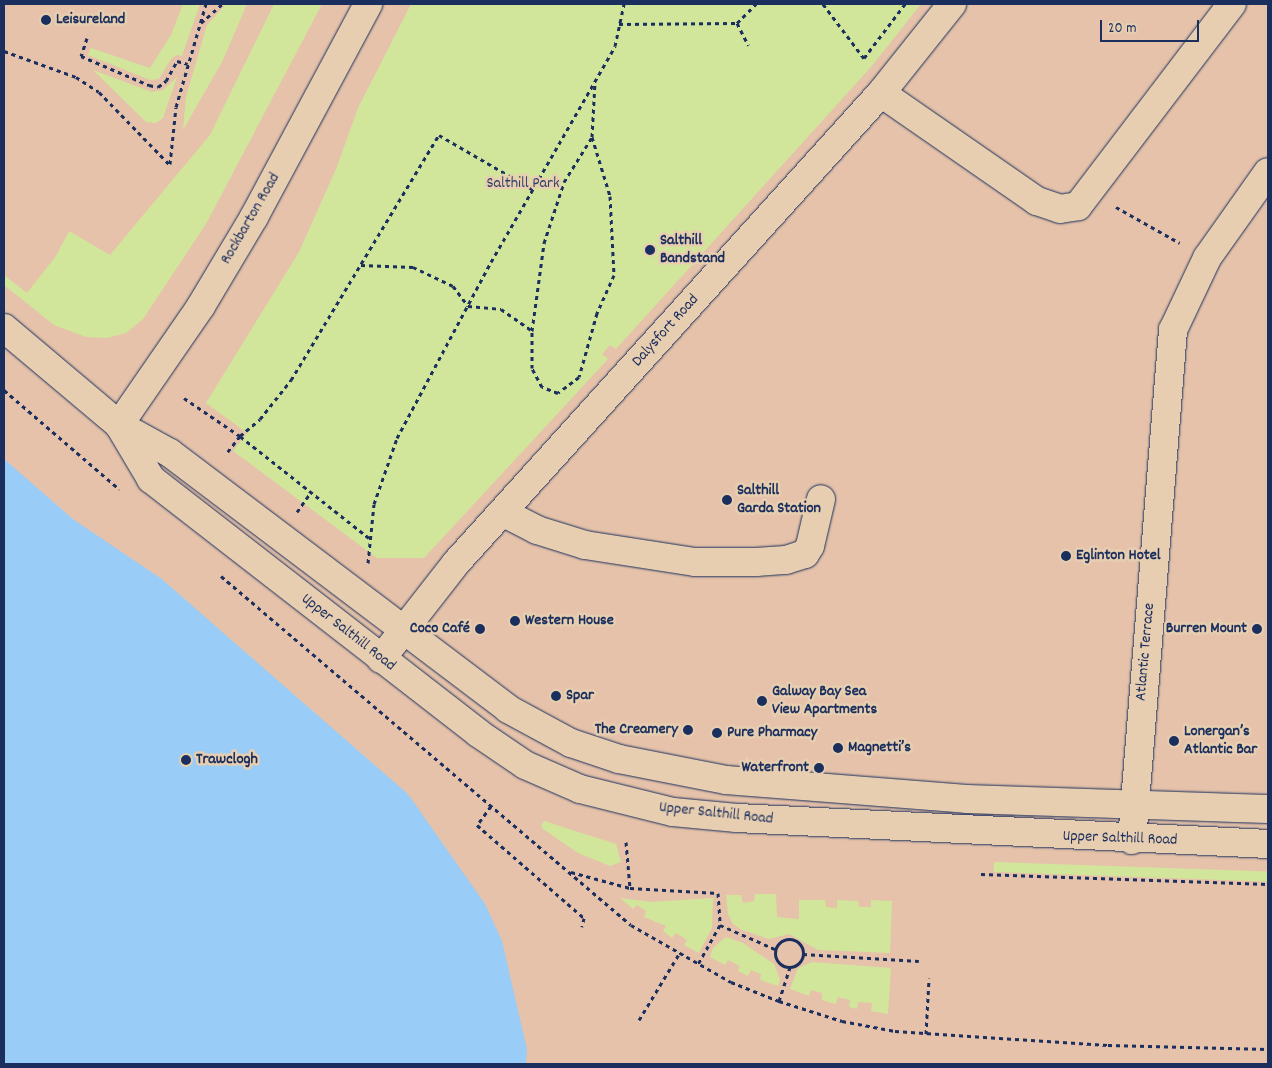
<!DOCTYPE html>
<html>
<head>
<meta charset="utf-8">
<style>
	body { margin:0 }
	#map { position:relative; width:1272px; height:1068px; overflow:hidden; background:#e5c2a9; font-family:Dekko,sans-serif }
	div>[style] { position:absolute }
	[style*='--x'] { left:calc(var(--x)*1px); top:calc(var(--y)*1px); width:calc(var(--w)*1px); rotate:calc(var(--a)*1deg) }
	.green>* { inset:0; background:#d2e69b; transform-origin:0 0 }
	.water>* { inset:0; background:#99ccf6 }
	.pier>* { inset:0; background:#e5c2a9 }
	.path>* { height:3px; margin-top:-1.5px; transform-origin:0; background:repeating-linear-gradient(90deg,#1b2f5e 0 4px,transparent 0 8px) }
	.path>.ring { margin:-1.5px; padding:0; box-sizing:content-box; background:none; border:3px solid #1b2f5e; border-radius:50% }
	.roads { filter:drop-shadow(0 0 1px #1b2f5e) drop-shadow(0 0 1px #1b2f5e) }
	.minor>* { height:28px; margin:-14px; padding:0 14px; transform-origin:14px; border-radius:14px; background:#e8ceb0 }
	.major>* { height:28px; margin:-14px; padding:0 14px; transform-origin:14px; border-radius:14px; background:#e8ceb0 }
	.dots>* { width:14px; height:14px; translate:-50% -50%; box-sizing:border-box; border:2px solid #e8ceb0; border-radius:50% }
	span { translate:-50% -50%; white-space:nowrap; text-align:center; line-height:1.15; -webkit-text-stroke:5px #e8ceb0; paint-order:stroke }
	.poi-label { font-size:16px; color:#1b2f5e; font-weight:700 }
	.left { translate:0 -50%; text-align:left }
	.right { translate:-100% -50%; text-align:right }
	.park-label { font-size:16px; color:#2d4164 }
	.street-label { font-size:16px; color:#1b2f5e }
	.frame { position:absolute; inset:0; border:5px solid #1b2f5e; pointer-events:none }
	.scale { position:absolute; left:1100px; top:20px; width:99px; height:22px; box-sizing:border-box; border:2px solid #1b2f5e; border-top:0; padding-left:6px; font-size:15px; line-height:18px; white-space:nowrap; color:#1b2f5e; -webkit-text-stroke:4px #e8ceb0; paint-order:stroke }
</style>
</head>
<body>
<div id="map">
	<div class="green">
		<i style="clip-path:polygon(183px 4px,200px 4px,182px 56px,176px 55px,171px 59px,159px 79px,150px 80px,88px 55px,91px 48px,150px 68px,171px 35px)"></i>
		<i style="clip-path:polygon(226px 4px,247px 4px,223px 60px,183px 130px,186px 97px,207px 25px)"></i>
		<i style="clip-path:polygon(274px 4px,322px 4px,206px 224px,143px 319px,126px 333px,107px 338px,86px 337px,54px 325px,4px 285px,4px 275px,27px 293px,56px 256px,69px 231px,110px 255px,210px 135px)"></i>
		<i style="clip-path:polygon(411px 4px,921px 4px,871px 67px,616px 349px,610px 345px,602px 354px,608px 359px,424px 558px,377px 558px,233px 451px,247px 433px,206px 403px,299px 252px,336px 169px,358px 108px)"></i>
		<i style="clip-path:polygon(93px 70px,152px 92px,163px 90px,177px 77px,163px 118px,156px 123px,146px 122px)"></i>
		<i style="clip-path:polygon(544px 821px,616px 844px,621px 862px,610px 866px,578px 853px,543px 829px,541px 826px)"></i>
		<i style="left:994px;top:862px;width:274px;height:10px;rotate:2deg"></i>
		<i style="clip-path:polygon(755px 894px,776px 894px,777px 917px,799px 919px,799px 900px,825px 900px,826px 907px,837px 908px,837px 900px,858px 901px,859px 907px,871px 907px,871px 900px,892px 901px,890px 953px,818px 950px,789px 934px,769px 939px,742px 930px,733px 924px,728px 914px,726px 895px,741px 895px,743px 903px,754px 901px)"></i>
		<i style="clip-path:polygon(620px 898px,651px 902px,713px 898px,712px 928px,699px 953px,684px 945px,687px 940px,676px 933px,672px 938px,663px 931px,666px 926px,644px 917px,646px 911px,637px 905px,633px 909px)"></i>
		<i style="clip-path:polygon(726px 937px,743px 943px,774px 964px,780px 979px,778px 986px,760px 980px,761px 974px,751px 970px,748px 976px,738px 971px,740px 966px,728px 960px,725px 965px,710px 957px,713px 948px)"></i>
		<i style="clip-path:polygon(812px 962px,891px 968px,888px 1014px,871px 1011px,872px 1003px,858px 1002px,857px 1009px,849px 1007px,850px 1000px,838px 997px,836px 1004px,822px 1000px,822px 993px,811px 990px,809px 996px,790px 989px,798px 968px)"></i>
	</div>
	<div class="water">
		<i style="clip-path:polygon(4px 459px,73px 519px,162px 579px,408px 794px,485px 904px,502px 941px,527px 1049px,526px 1064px,4px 1064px)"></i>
	</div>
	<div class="pier">
		<i style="clip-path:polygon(4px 457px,75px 517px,164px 577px,410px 792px,462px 867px,408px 794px,162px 579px,73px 519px)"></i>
	</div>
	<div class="path">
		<i style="--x:823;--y:4;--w:71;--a:53"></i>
		<i style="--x:201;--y:23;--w:28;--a:-42"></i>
		<i style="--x:737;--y:23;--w:25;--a:63"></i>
		<i style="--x:619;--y:24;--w:118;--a:-0.5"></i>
		<i style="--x:737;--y:23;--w:27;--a:-45"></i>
		<i style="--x:87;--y:38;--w:19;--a:108"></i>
		<i style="--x:81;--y:56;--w:74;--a:23.1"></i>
		<i style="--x:149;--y:85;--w:9;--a:13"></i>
		<i style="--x:158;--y:87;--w:10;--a:-37"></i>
		<i style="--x:166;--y:81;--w:23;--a:-61"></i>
		<i style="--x:177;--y:61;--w:11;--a:15"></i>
		<i style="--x:4;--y:51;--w:77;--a:19.9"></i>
		<i style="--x:76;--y:77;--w:27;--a:33"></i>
		<i style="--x:99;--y:92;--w:102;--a:45.8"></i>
		<i style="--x:864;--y:58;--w:68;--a:-52.8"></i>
		<i style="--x:592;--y:137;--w:62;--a:73"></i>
		<i style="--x:610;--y:196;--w:79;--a:87.1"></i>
		<i style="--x:614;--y:275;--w:42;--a:114.1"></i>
		<i style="--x:597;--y:313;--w:66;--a:105.7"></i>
		<i style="--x:579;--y:377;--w:26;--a:143"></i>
		<i style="--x:558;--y:393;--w:17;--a:-159"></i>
		<i style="--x:542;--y:387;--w:21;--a:-118"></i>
		<i style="--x:532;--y:368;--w:37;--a:-90"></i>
		<i style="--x:532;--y:331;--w:89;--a:-82.2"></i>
		<i style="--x:544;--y:243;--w:64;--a:-71.8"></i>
		<i style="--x:564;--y:182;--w:53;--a:-58.1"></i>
		<i style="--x:592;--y:137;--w:55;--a:-86.9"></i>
		<i style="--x:170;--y:164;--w:57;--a:-84"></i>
		<i style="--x:176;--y:107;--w:107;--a:-73.8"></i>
		<i style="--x:1116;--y:207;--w:73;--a:29.4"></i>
		<i style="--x:361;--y:265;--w:52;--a:2.2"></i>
		<i style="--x:413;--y:267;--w:44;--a:25.4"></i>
		<i style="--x:453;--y:286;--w:25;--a:53"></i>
		<i style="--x:468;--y:306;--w:33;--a:5"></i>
		<i style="--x:501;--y:309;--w:38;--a:35"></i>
		<i style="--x:4;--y:390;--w:152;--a:40.7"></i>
		<i style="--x:184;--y:398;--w:68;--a:34.2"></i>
		<i style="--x:240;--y:436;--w:24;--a:128"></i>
		<i style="--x:297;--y:512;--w:24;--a:-55"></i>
		<i style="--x:369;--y:538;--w:164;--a:-141.7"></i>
		<i style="--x:240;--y:436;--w:26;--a:-40"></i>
		<i style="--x:260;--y:419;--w:50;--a:-51.5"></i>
		<i style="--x:291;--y:380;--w:286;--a:-58.9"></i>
		<i style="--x:439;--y:135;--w:108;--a:30.1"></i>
		<i style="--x:368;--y:563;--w:59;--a:-84.2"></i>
		<i style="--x:374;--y:504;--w:70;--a:-70.8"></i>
		<i style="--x:397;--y:438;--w:200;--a:-61.9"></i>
		<i style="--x:491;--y:262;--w:249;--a:-60.1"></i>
		<i style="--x:615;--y:46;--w:43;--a:-77.9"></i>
		<i style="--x:221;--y:576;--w:538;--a:40.41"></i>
		<i style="--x:631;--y:925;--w:115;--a:29.7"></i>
		<i style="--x:731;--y:982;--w:52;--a:21.6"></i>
		<i style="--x:779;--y:1001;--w:66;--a:17.6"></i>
		<i style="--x:842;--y:1021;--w:54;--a:10.7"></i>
		<i style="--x:895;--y:1031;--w:213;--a:3.8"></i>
		<i style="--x:1108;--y:1045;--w:160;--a:1.4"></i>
		<i style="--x:491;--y:806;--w:24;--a:126"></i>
		<i style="--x:477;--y:825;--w:142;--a:41"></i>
		<i style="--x:584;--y:918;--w:9;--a:103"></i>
		<i style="--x:626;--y:842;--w:46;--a:85"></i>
		<i style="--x:571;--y:872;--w:61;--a:15.2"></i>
		<i style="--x:630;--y:888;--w:88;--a:3.3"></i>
		<i style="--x:718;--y:893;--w:32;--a:86"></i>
		<i style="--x:720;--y:925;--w:45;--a:119.4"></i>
		<i style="--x:981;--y:874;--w:287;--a:2"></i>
		<i style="--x:720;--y:925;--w:60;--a:23.6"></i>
		<i class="ring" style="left:775px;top:939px;width:25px;height:25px"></i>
		<i style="--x:803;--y:954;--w:116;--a:3.5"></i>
		<i style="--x:779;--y:1001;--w:36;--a:-72"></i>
		<i style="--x:639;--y:1020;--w:77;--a:-58.8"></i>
		<i style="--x:926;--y:1034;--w:56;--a:-86.9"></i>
	</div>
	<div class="roads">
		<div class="minor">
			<i style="--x:881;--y:93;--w:190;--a:34.7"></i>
			<i style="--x:1037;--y:201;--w:24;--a:19"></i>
			<i style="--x:1060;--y:209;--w:18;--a:-9"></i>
			<i style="--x:1078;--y:206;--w:254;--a:-52.7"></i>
			<i style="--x:119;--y:425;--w:145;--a:-55.4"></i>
			<i style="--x:201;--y:306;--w:104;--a:-59.2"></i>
			<i style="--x:254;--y:217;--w:242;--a:-61.8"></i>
			<i style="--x:502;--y:512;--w:39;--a:27"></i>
			<i style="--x:537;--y:530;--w:50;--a:17.4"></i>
			<i style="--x:585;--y:545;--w:111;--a:8.8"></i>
			<i style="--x:695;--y:562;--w:61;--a:0"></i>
			<i style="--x:756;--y:562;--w:30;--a:-4"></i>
			<i style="--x:786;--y:560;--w:20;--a:-18"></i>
			<i style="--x:805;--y:554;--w:9;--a:-58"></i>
			<i style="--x:810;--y:546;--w:48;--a:-76.8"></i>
			<i style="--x:381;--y:659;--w:122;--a:-52"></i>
			<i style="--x:456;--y:563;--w:634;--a:-47.88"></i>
			<i style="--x:881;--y:93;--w:114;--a:-51.4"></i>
			<i style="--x:1132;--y:840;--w:512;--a:-85.4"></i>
			<i style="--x:1173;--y:330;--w:80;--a:-64.7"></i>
			<i style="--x:1207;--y:258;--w:105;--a:-54.7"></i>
		</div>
		<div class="major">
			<i style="--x:4;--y:328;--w:150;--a:40.1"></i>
			<i style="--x:119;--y:425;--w:58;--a:28.8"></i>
			<i style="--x:170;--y:453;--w:424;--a:37.1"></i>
			<i style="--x:508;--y:709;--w:72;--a:28.4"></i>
			<i style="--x:571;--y:743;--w:51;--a:18.4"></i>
			<i style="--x:619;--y:759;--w:109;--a:11.1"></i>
			<i style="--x:726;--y:780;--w:241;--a:4.5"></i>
			<i style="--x:966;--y:799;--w:302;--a:1.9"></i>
			<i style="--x:119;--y:425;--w:63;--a:59.3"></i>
			<i style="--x:151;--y:479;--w:414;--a:37.8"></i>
			<i style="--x:478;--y:733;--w:57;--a:34.2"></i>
			<i style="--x:525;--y:765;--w:60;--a:23.6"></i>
			<i style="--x:580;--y:789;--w:96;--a:13.9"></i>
			<i style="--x:673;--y:812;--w:64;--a:5.4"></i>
			<i style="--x:737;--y:818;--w:532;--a:2.8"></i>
		</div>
	</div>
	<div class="dots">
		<i style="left:46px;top:20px;background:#1b2f5e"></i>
		<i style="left:650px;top:250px;background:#1b2f5e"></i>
		<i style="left:727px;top:500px;background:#1b2f5e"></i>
		<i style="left:1066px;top:556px;background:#1b2f5e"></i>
		<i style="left:515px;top:621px;background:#1b2f5e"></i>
		<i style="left:480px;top:629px;background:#1b2f5e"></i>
		<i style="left:1257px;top:629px;background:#1b2f5e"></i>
		<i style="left:556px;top:696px;background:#1b2f5e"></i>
		<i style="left:762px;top:701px;background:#1b2f5e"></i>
		<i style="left:688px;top:730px;background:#1b2f5e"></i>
		<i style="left:717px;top:733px;background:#1b2f5e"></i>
		<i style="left:1174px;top:741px;background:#1b2f5e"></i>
		<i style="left:838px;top:748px;background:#1b2f5e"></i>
		<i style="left:186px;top:760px;background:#1b2f5e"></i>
		<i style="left:819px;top:768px;background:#1b2f5e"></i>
	</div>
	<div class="poi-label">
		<span class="left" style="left:56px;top:20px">Leisureland</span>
		<span class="left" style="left:660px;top:250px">Salthill<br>Bandstand</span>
		<span class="left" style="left:737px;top:500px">Salthill<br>Garda Station</span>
		<span class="left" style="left:1076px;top:556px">Eglinton Hotel</span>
		<span class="left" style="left:525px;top:621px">Western House</span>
		<span class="right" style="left:470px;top:629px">Coco Café</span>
		<span class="right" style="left:1247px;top:629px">Burren Mount</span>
		<span class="left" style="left:772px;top:701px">Galway Bay Sea<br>View Apartments</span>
		<span class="left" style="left:566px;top:696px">Spar</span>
		<span class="right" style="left:678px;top:730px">The Creamery</span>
		<span class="left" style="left:1184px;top:741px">Lonergan’s<br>Atlantic Bar</span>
		<span class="left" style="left:727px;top:733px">Pure Pharmacy</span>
		<span class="left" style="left:848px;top:748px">Magnetti’s</span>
		<span class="left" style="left:196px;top:760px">Trawclogh</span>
		<span class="right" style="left:809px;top:768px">Waterfront</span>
	</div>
	<div class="park-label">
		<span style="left:523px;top:184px">Salthill Park</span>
	</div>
	<div class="street-label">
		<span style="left:251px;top:219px;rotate:-60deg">Rockbarton Road</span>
		<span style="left:666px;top:331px;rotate:-48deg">Dalysfort Road</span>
		<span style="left:348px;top:633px;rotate:38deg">Upper Salthill Road</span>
		<span style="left:1146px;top:652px;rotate:-85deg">Atlantic Terrace</span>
		<span style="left:716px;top:814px;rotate:6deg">Upper Salthill Road</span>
		<span style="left:1120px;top:839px;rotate:2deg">Upper Salthill Road</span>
	</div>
	<div class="frame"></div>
	<div class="scale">20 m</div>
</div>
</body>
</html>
